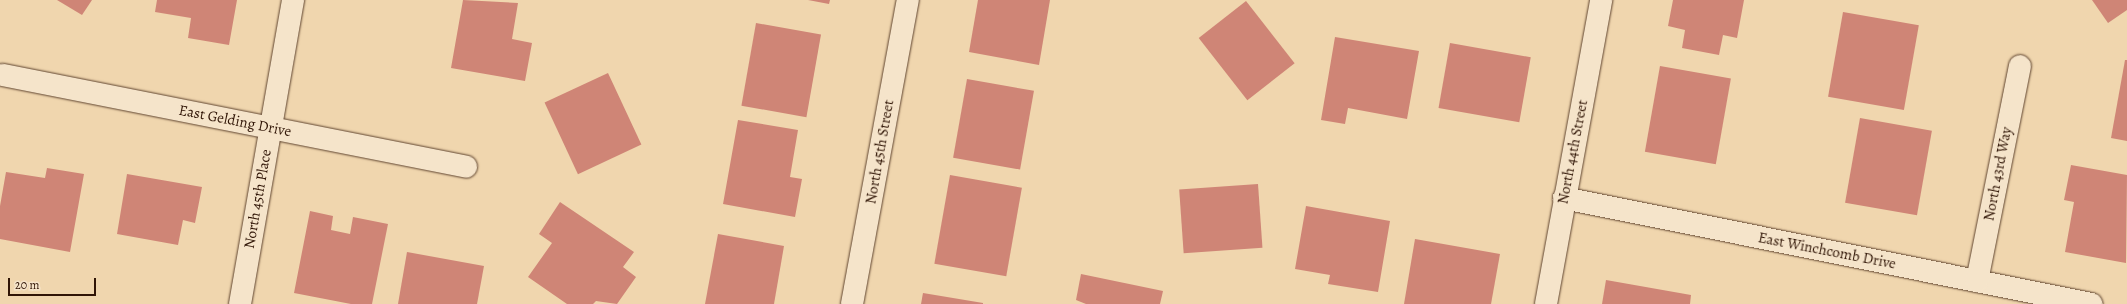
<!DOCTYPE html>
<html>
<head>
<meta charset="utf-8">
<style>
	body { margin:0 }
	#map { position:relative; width:2127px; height:304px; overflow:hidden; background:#f0d6ae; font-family:Alegreya,serif }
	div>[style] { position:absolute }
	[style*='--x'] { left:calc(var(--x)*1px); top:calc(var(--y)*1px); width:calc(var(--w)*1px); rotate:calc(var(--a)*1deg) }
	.building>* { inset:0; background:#cf8576; transform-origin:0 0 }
	.roads { filter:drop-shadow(0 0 1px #604530) drop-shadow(0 0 1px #604530) }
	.street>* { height:22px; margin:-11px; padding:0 11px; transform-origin:11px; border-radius:11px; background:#f5e4ca }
	.secondary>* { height:22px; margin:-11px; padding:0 11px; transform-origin:11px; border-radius:11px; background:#f5e4ca }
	span { translate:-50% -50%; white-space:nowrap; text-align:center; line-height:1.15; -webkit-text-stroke:4px #f5e4ca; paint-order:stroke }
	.street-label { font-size:15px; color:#301506 }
	.scale { position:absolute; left:8px; top:278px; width:88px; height:18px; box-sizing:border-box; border:2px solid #301506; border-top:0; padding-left:5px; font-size:12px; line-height:14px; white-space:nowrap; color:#301506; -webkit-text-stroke:3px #f5e4ca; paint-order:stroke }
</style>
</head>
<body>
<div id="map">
	<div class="building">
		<i style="clip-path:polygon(57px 0,92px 0,82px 15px)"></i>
		<i style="clip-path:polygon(157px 0,237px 0,229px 45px,188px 38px,191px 18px,155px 12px)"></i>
		<i style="clip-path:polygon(463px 0,518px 3px,512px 39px,532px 43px,525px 81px,451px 68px)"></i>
		<i style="clip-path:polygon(808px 0,830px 0,829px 4px)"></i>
		<i style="clip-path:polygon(978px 0,1050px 0,1039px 65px,969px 52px)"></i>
		<i style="clip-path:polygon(1673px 0,1744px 0,1737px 38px,1723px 35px,1719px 55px,1682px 48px,1685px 30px,1668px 26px)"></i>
		<i style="clip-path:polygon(2092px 0,2127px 0,2127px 10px,2108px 23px)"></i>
		<i style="left:1246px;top:1px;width:79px;height:60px;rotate:52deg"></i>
		<i style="left:1843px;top:12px;width:77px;height:86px;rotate:10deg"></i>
		<i style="left:756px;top:23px;width:66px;height:84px;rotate:10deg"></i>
		<i style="clip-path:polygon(1335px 37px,1419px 51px,1407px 119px,1348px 108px,1345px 124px,1321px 120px)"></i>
		<i style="left:1450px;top:43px;width:82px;height:66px;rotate:10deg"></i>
		<i style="clip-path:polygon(2125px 60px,2127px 60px,2127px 141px,2111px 138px)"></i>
		<i style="left:1660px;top:66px;width:72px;height:87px;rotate:10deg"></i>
		<i style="left:608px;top:73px;width:79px;height:70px;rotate:65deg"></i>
		<i style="left:967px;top:79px;width:68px;height:80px;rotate:10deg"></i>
		<i style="left:1860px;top:118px;width:73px;height:86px;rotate:10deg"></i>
		<i style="clip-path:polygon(738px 120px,798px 130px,790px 177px,802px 179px,795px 217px,723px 204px)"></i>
		<i style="clip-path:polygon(2071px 165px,2127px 175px,2126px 263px,2065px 252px,2074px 202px,2064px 200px)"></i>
		<i style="clip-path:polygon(47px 168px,84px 174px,70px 252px,0 239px,0 206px,6px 172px,45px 178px)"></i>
		<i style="clip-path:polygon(127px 174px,202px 187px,195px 223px,183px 220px,178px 245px,117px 234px)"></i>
		<i style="left:950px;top:175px;width:73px;height:90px;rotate:10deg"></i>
		<i style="left:1258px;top:184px;width:64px;height:79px;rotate:86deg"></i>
		<i style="clip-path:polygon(560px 202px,634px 252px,623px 267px,636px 277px,617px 304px,596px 301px,593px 304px,567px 304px,528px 277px,552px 243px,539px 234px)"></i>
		<i style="clip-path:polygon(1306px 206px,1390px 221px,1378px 292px,1328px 284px,1330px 275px,1295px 269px)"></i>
		<i style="clip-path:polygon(310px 211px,333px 216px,331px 230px,350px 234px,353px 217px,388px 224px,372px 304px,351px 304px,294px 293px)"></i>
		<i style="clip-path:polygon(718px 234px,784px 246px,774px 304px,705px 304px)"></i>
		<i style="clip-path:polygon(1415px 239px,1500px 254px,1491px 304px,1404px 304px)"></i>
		<i style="clip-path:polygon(407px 252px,484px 266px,477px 304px,398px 304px)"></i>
		<i style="clip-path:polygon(1081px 274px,1163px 291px,1160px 304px,1086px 304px,1076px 300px)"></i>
		<i style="clip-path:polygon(1606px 280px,1691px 295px,1690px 304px,1602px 304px)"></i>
		<i style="clip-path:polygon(923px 293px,983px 303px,983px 304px,921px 304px)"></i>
	</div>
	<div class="roads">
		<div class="street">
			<i style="--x:3;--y:75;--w:472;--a:11.2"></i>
			<i style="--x:1564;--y:198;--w:538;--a:11.37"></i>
			<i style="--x:1977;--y:281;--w:219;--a:-78.7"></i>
			<i style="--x:240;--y:304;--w:309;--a:-80.1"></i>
			<i style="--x:852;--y:304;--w:309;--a:-79.6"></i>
		</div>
		<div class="secondary">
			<i style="--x:1546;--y:304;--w:309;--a:-79.7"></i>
		</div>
	</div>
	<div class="street-label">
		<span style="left:235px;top:121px;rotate:11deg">East Gelding Drive</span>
		<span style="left:880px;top:152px;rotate:-80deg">North 45th Street</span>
		<span style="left:1573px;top:152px;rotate:-79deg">North 44th Street</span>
		<span style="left:1998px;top:174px;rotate:-79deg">North 43rd Way</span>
		<span style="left:258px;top:199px;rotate:-80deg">North 45th Place</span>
		<span style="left:1827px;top:251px;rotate:11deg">East Winchcomb Drive</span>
	</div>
	<div class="scale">20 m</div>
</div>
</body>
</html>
